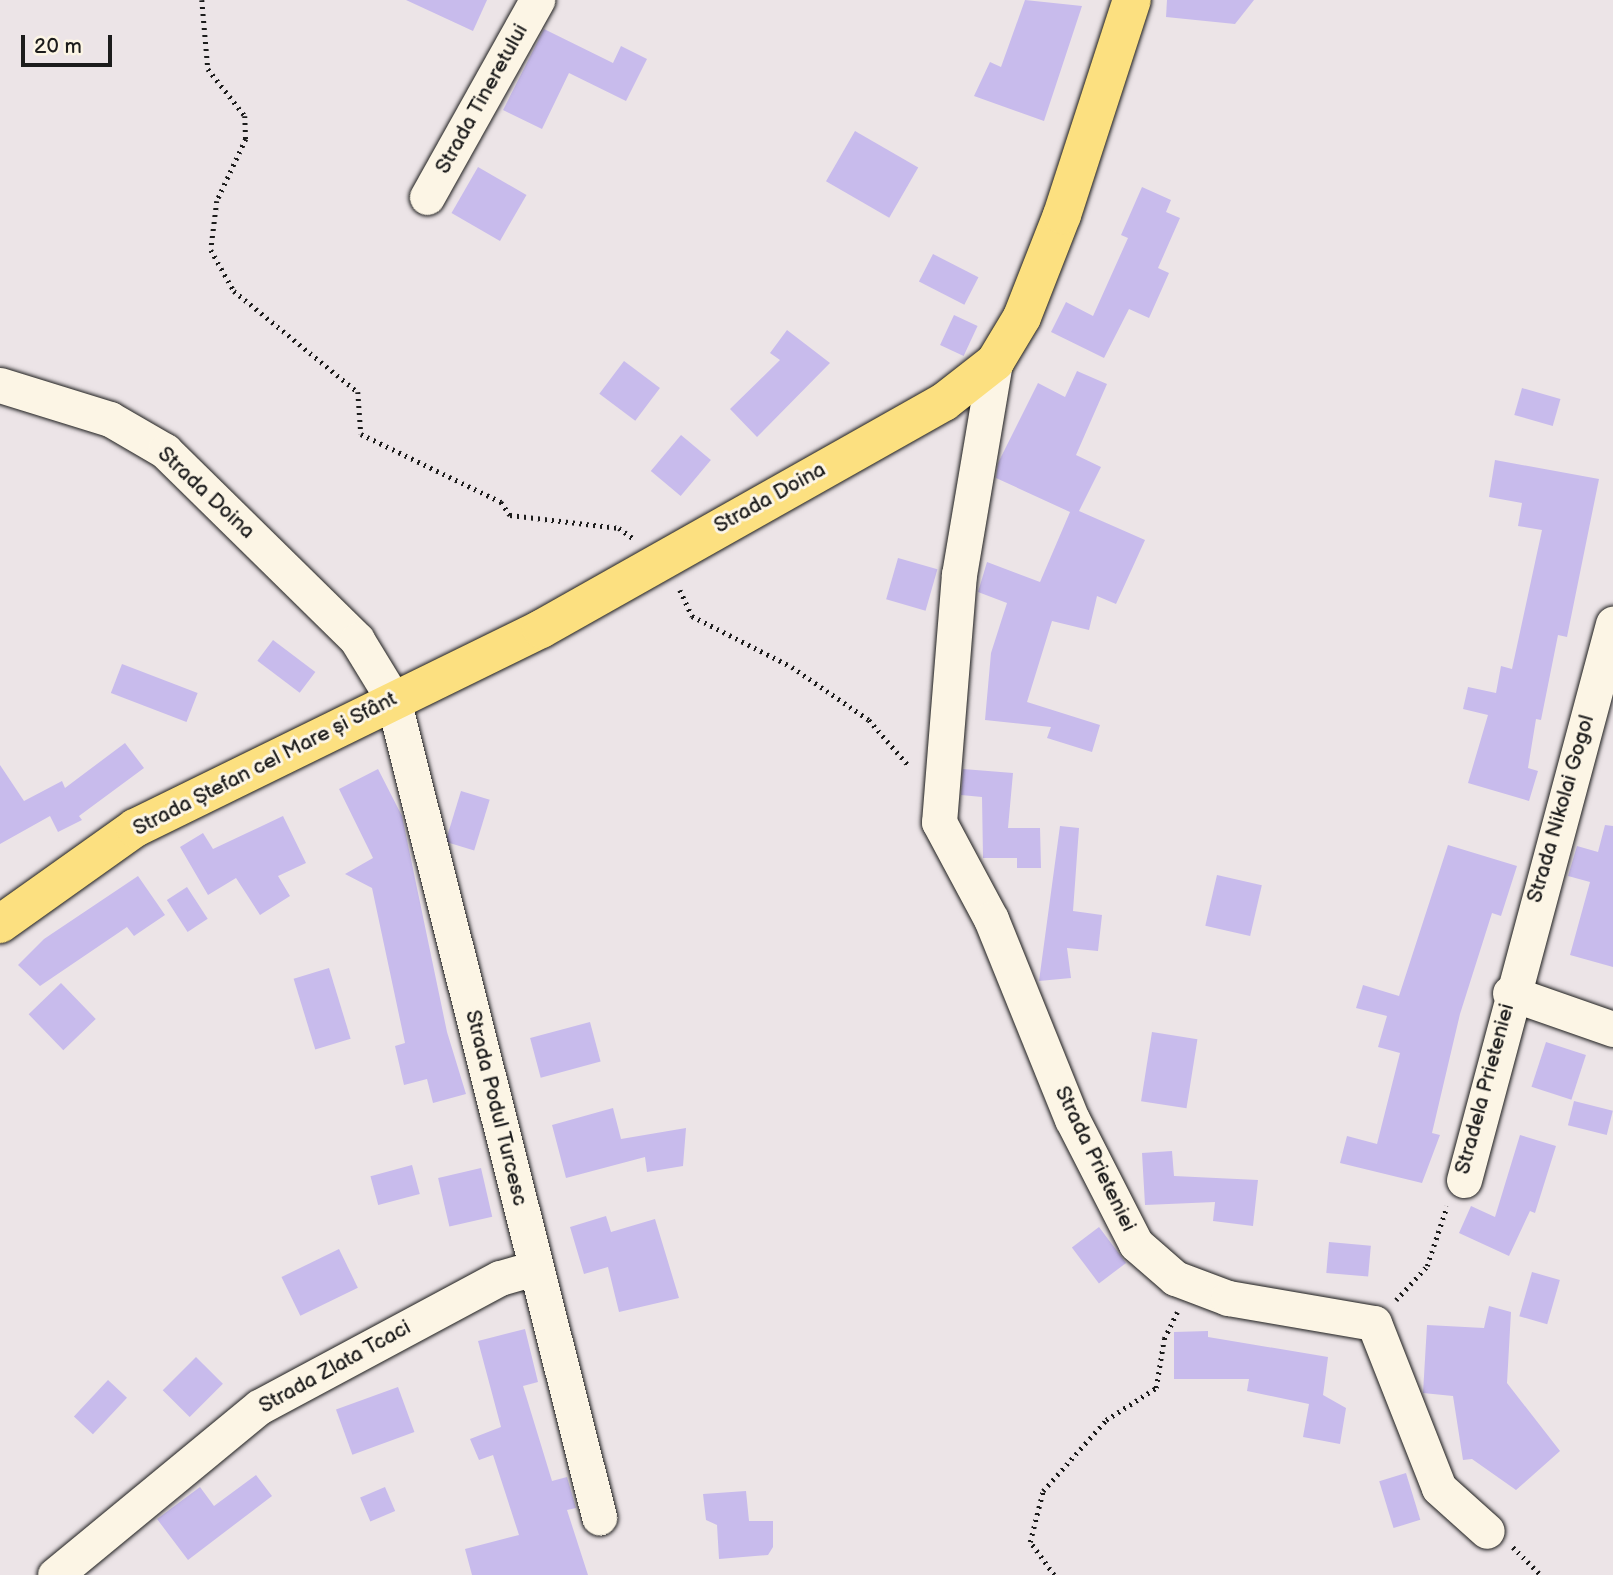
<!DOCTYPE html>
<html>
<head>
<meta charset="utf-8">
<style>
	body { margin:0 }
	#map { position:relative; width:1613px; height:1575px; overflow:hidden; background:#ece4e7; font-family:"Balsamiq Sans",sans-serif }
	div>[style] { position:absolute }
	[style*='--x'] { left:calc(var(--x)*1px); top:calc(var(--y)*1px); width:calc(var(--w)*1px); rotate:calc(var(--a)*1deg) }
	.building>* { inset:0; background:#c8bbec; transform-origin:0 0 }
	.path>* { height:4.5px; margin-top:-2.25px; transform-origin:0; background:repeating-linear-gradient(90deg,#1c1c1c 0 2px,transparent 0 7px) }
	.roads { filter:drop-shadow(0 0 2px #1c1c1c) drop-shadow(0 0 2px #1c1c1c) }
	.minor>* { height:35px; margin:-17.5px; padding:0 17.5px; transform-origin:17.5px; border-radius:17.5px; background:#fcf5e5 }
	.primary>* { height:38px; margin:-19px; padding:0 19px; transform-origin:19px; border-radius:19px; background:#fce080 }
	span { translate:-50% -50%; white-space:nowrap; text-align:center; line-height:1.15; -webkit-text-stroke:6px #fcf5e5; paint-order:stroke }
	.street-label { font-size:21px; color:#1c1c1c }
	.scale { position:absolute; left:21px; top:35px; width:91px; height:32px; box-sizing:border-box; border:4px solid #1c1c1c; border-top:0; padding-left:9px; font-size:21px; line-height:24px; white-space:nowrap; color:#1c1c1c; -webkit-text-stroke:5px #fcf5e5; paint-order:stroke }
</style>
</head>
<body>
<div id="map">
	<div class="building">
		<i style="clip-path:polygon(406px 0,487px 0,473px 31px)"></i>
		<i style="clip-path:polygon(1025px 0,1082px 6px,1044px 121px,974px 96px,990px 62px,1001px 67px)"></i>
		<i style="clip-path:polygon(1167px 0,1254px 0,1235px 24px,1166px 17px)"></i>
		<i style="clip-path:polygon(544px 29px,613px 63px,621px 46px,647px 59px,626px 101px,569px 73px,542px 129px,503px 110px)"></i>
		<i style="left:855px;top:131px;width:73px;height:58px;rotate:30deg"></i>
		<i style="left:478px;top:167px;width:56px;height:53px;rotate:30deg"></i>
		<i style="clip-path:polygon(1142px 187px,1171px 200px,1166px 212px,1180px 218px,1158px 268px,1169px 273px,1149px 318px,1129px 309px,1104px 358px,1051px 332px,1066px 302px,1093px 316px,1128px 238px,1121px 235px)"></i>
		<i style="left:933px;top:254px;width:51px;height:31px;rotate:27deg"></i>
		<i style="left:954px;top:315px;width:26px;height:33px;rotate:25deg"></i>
		<i style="clip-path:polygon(787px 330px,830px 363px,757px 437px,730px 409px,780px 360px,770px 353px)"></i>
		<i style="left:624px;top:361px;width:45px;height:41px;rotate:37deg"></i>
		<i style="clip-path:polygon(1077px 371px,1107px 384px,1076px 455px,1101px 467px,1079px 511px,1145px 540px,1116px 604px,1097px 596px,1089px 630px,1052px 621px,1027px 702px,1100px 725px,1092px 752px,1047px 738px,1051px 727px,985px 720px,991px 653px,1007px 603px,978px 592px,987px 562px,1040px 582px,1070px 512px,996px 478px,998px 463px,1038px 383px,1065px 397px)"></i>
		<i style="left:1522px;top:388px;width:40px;height:28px;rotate:16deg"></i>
		<i style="left:681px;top:435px;width:39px;height:47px;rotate:40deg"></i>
		<i style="clip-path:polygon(1495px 460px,1599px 479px,1567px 637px,1558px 635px,1541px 720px,1536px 719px,1528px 768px,1538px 771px,1529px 801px,1468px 783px,1488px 715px,1463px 709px,1468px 687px,1496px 693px,1501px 666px,1512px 669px,1542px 530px,1518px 526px,1522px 503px,1489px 497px)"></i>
		<i style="left:898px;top:558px;width:41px;height:43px;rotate:16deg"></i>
		<i style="left:273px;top:640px;width:53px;height:26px;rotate:37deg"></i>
		<i style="left:122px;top:664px;width:81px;height:31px;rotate:21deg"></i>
		<i style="clip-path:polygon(125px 743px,144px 768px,79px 816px,82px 820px,58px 832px,50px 816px,0 844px,0 765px,24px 801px,62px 781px,65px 788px)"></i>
		<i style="clip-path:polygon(378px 769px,402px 816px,447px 1032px,466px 1094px,433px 1103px,427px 1079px,404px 1085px,395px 1046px,405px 1043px,372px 888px,345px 874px,373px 858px,339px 789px)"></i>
		<i style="clip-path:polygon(963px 769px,1013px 773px,1008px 828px,1040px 828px,1041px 868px,1017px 868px,1017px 858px,983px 858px,982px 797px,961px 795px)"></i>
		<i style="left:461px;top:791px;width:30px;height:53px;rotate:17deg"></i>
		<i style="clip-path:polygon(283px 816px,306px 863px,278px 876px,290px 896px,260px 915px,236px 878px,208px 895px,180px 847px,203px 833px,213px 849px)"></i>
		<i style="clip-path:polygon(1605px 825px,1613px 826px,1613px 967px,1570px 955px,1590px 882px,1568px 876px,1577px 846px,1598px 852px)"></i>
		<i style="clip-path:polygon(1060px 826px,1079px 828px,1073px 911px,1102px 915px,1098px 951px,1067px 948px,1071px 978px,1039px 981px)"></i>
		<i style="clip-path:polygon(1448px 845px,1517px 866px,1501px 916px,1492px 913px,1460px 1014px,1432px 1133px,1440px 1135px,1422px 1183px,1340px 1163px,1347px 1136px,1377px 1144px,1400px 1053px,1378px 1047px,1387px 1016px,1356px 1008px,1363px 985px,1399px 996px)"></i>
		<i style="left:1217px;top:875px;width:46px;height:52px;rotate:13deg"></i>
		<i style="clip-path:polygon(138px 876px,165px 915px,134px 936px,127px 927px,40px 986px,18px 965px,44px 939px)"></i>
		<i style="left:187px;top:887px;width:38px;height:24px;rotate:57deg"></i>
		<i style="left:329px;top:968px;width:74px;height:37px;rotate:73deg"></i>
		<i style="left:61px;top:983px;width:50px;height:45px;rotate:46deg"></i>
		<i style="left:590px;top:1022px;width:41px;height:62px;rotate:75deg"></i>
		<i style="left:1152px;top:1032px;width:46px;height:70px;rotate:9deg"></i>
		<i style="left:1546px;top:1042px;width:42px;height:47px;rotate:18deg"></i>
		<i style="left:1574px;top:1101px;width:40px;height:25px;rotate:14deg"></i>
		<i style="clip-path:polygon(613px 1108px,621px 1139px,686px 1128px,683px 1166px,647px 1172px,645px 1157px,566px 1178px,552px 1125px)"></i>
		<i style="clip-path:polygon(1520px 1135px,1556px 1146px,1535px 1213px,1530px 1211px,1509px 1256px,1459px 1233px,1471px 1206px,1495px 1217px)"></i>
		<i style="clip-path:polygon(1172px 1151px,1174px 1176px,1258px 1180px,1253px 1226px,1213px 1221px,1215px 1202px,1145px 1205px,1142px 1153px)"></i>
		<i style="left:412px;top:1165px;width:30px;height:43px;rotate:75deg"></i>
		<i style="left:481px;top:1168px;width:50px;height:44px;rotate:77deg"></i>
		<i style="clip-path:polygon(606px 1216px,611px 1232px,655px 1219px,679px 1298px,619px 1312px,608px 1267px,584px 1274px,570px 1227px)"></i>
		<i style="left:1099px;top:1227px;width:45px;height:34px;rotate:53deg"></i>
		<i style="left:1329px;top:1242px;width:42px;height:31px;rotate:5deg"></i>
		<i style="left:339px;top:1249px;width:43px;height:64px;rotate:64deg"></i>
		<i style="left:1532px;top:1272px;width:29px;height:46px;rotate:16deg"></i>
		<i style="clip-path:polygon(1489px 1306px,1511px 1312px,1507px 1383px,1560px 1451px,1516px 1490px,1472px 1459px,1463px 1460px,1453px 1396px,1423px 1393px,1427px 1325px,1484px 1328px)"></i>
		<i style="clip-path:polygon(525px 1329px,538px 1382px,523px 1386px,552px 1481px,567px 1477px,576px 1508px,567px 1510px,588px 1575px,472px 1575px,465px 1549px,519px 1535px,493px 1455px,479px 1460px,470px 1439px,501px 1427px,478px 1341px)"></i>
		<i style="clip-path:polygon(1208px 1331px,1208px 1337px,1328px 1357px,1323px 1395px,1346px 1408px,1340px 1444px,1303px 1437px,1309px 1404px,1247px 1391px,1249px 1379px,1174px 1379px,1174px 1332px)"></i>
		<i style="left:196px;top:1357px;width:38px;height:47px;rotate:45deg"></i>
		<i style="left:108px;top:1380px;width:26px;height:50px;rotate:43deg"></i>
		<i style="left:398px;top:1387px;width:48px;height:66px;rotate:70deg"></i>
		<i style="left:1406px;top:1473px;width:49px;height:28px;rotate:73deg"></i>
		<i style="clip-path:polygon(256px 1475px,272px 1496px,188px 1560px,157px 1519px,200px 1487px,214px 1506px)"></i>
		<i style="left:385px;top:1487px;width:26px;height:27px;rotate:67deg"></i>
		<i style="clip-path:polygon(746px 1491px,749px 1521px,773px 1521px,773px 1547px,768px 1555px,719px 1559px,717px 1525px,706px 1520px,703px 1494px)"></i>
	</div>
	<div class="path">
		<i style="--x:202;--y:0;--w:69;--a:85"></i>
		<i style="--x:208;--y:69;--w:60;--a:51.8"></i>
		<i style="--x:245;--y:116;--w:23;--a:88"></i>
		<i style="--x:246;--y:139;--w:68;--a:115.1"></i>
		<i style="--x:217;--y:201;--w:49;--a:97"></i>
		<i style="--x:211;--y:250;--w:47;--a:60.7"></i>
		<i style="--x:234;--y:291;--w:160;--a:39.2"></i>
		<i style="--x:358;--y:392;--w:42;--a:85.9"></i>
		<i style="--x:361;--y:434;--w:156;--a:25.9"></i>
		<i style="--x:501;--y:502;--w:16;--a:55"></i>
		<i style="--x:510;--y:515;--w:110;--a:6.8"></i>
		<i style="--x:619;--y:528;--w:19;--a:36"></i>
		<i style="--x:680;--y:590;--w:29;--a:65"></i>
		<i style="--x:692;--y:616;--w:112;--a:27"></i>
		<i style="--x:792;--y:667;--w:93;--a:34.5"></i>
		<i style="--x:869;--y:720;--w:61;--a:49"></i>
		<i style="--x:1396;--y:1300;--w:46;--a:-47.6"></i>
		<i style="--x:1427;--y:1266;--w:63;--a:-71.6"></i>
		<i style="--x:1513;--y:1547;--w:40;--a:45"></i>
		<i style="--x:1054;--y:1575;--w:41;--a:-126"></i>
		<i style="--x:1030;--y:1542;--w:53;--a:-75.7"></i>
		<i style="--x:1043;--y:1491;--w:95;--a:-48.4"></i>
		<i style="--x:1106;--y:1420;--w:59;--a:-32.6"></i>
		<i style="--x:1156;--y:1388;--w:50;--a:-80.7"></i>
		<i style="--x:1164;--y:1339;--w:30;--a:-64"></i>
	</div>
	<div class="roads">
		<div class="minor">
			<i style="--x:427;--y:197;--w:226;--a:-60.8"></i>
			<i style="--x:995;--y:362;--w:215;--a:99.6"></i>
			<i style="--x:959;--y:574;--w:249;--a:94.6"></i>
			<i style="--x:939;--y:822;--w:110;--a:61.8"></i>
			<i style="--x:991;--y:919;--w:216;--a:68"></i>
			<i style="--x:1072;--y:1119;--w:140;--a:62.9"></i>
			<i style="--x:1136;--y:1244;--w:52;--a:41.1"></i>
			<i style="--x:1175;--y:1278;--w:57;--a:20.7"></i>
			<i style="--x:1228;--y:1298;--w:148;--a:9.7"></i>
			<i style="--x:1374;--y:1323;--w:177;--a:68.5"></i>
			<i style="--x:1439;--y:1488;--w:64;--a:41.9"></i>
			<i style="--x:0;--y:385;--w:115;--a:17.2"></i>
			<i style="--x:110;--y:419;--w:64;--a:30.2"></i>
			<i style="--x:165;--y:451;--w:269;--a:44.5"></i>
			<i style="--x:357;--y:640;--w:69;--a:58.6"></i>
			<i style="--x:393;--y:699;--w:844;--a:75.86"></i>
			<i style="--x:1510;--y:993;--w:109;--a:19.3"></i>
			<i style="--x:1464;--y:1180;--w:576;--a:-75"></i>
			<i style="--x:55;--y:1575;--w:264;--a:-39.5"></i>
			<i style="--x:259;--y:1407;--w:273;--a:-28.2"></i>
			<i style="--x:500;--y:1278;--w:37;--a:-16"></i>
		</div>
		<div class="primary">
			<i style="--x:0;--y:924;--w:166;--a:-35.4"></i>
			<i style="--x:135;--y:828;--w:452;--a:-26.1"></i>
			<i style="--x:541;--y:629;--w:463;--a:-29.4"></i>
			<i style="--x:944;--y:402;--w:65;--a:-38.1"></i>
			<i style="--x:995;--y:362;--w:52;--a:-59"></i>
			<i style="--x:1022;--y:317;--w:110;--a:-68.6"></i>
			<i style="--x:1062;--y:215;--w:226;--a:-72"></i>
		</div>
	</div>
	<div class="street-label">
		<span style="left:482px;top:99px;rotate:-61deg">Strada Tineretului</span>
		<span style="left:206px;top:493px;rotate:43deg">Strada Doina</span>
		<span style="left:770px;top:498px;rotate:-29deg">Strada Doina</span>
		<span style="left:265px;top:764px;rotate:-27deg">Strada Ștefan cel Mare și Sfânt</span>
		<span style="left:1561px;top:809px;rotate:-74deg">Strada Nikolai Gogol</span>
		<span style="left:1485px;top:1089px;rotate:-75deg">Stradela Prieteniei</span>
		<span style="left:496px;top:1108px;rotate:76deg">Strada Podul Turcesc</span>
		<span style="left:1095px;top:1159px;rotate:64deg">Strada Prieteniei</span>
		<span style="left:335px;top:1367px;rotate:-29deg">Strada Zlata Tcaci</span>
	</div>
	<div class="scale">20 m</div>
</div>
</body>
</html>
